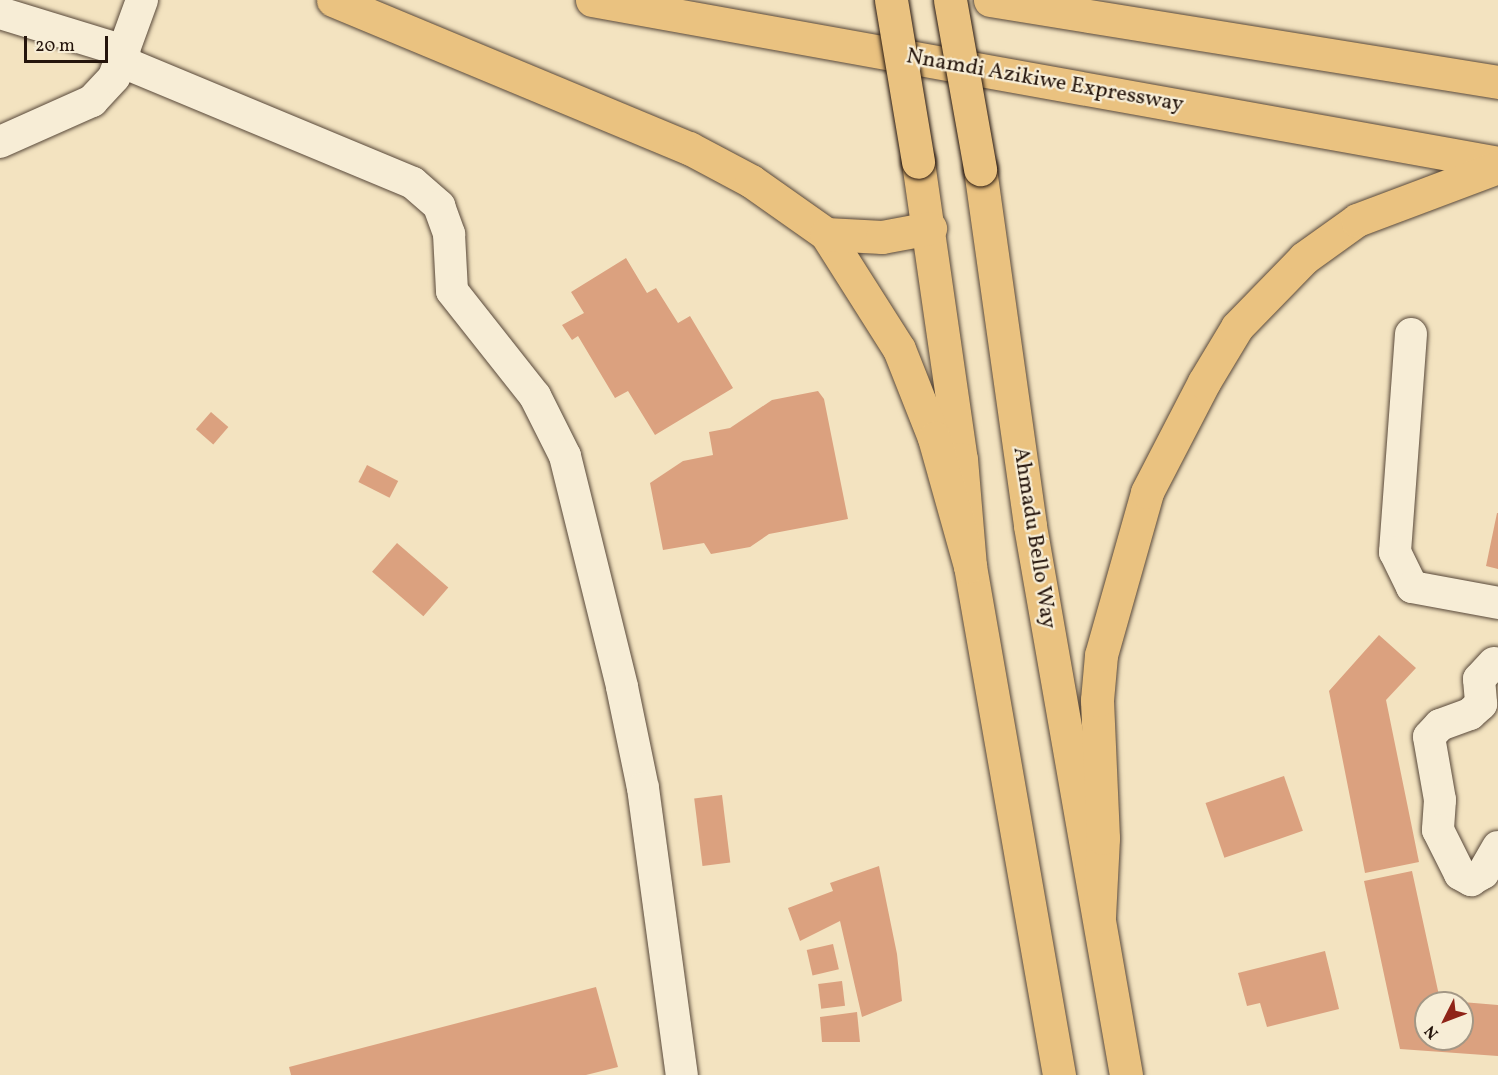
<!DOCTYPE html>
<html>
<head>
<meta charset="utf-8">
<style>
	body { margin:0 }
	#map { position:relative; width:1498px; height:1075px; overflow:hidden; background:#f3e3c0; font-family:Vollkorn,serif }
	div>[style] { position:absolute }
	[style*='--x'] { left:calc(var(--x)*1px); top:calc(var(--y)*1px); width:calc(var(--w)*1px); rotate:calc(var(--a)*1deg) }
	.building>* { inset:0; background:#dba17f; transform-origin:0 0 }
	.roads { filter:drop-shadow(0 0 2px #584839) drop-shadow(0 0 2px #584839) }
	.minor>* { height:32px; margin:-16px; padding:0 16px; transform-origin:16px; border-radius:16px; background:#f7edd6 }
	.major>* { height:33px; margin:-16.5px; padding:0 16.5px; transform-origin:16.5px; border-radius:16.5px; background:#eac280 }
	.highway>* { height:33px; margin:-16.5px; padding:0 16.5px; transform-origin:16.5px; border-radius:16.5px; background:#eac280 }
	.bridges { filter:drop-shadow(0 0 2px #25150c) drop-shadow(0 0 2px #25150c) }
	.major-bridge>* { height:33px; margin:-16.5px; padding:0 16.5px; transform-origin:16.5px; border-radius:16.5px; background:#eac280 }
	span { translate:-50% -50%; white-space:nowrap; text-align:center; line-height:1.15; -webkit-text-stroke:4.5px #f7edd6; paint-order:stroke }
	.street-label { font-size:22px; color:#25150c }
	.north { position:absolute; left:1414px; top:991px; width:60px; height:60px; box-sizing:border-box; background:#f7edd6; border:2px solid #a39785; border-radius:50%; rotate:228deg; font-size:16px; font-weight:700; line-height:24px; text-align:center; color:#25150c }
	.north::after { content:''; display:block; margin:auto; width:21px; height:27px; background:#8f2418; clip-path:polygon(50% 0,100% 100%,50% 72%,0 100%) }
	.scale { position:absolute; left:24px; top:36px; width:84px; height:27px; box-sizing:border-box; border:3px solid #25150c; border-top:0; padding-left:8px; font-size:18px; line-height:21px; white-space:nowrap; color:#25150c; -webkit-text-stroke:4px #f7edd6; paint-order:stroke }
</style>
</head>
<body>
<div id="map">
	<div class="building">
		<i style="clip-path:polygon(626px 258px,647px 293px,656px 288px,678px 323px,690px 316px,733px 388px,655px 435px,628px 391px,615px 398px,578px 336px,572px 340px,562px 325px,584px 313px,571px 292px)"></i>
		<i style="clip-path:polygon(818px 391px,824px 399px,848px 519px,769px 534px,750px 547px,711px 554px,704px 543px,663px 550px,650px 483px,683px 461px,713px 455px,709px 432px,730px 428px,772px 400px)"></i>
		<i style="left:211px;top:412px;width:23px;height:23px;rotate:41deg"></i>
		<i style="left:367px;top:465px;width:35px;height:19px;rotate:27deg"></i>
		<i style="clip-path:polygon(1497px 513px,1498px 513px,1498px 569px,1486px 566px)"></i>
		<i style="left:397px;top:543px;width:68px;height:38px;rotate:41deg"></i>
		<i style="clip-path:polygon(1379px 635px,1416px 668px,1386px 700px,1419px 862px,1365px 873px,1329px 691px)"></i>
		<i style="left:1284px;top:776px;width:58px;height:83px;rotate:71deg"></i>
		<i style="left:722px;top:795px;width:68px;height:28px;rotate:83deg"></i>
		<i style="clip-path:polygon(879px 866px,897px 954px,902px 1001px,862px 1017px,840px 921px,800px 941px,788px 908px,833px 891px,830px 883px)"></i>
		<i style="clip-path:polygon(1412px 871px,1440px 1000px,1450px 1001px,1426px 1003px,1426px 1039px,1462px 1039px,1462px 1002px,1498px 1005px,1498px 1056px,1400px 1049px,1364px 881px)"></i>
		<i style="left:833px;top:944px;width:26px;height:27px;rotate:77deg"></i>
		<i style="clip-path:polygon(1325px 951px,1339px 1009px,1267px 1027px,1260px 1003px,1247px 1006px,1238px 973px)"></i>
		<i style="left:842px;top:981px;width:25px;height:24px;rotate:83deg"></i>
		<i style="clip-path:polygon(596px 987px,618px 1067px,586px 1075px,291px 1075px,289px 1067px)"></i>
		<i style="clip-path:polygon(857px 1012px,860px 1042px,822px 1042px,820px 1017px)"></i>
	</div>
	<div class="roads">
		<div class="minor">
			<i style="--x:0;--y:13;--w:130;--a:17"></i>
			<i style="--x:120;--y:61;--w:317;--a:22.6"></i>
			<i style="--x:413;--y:183;--w:35;--a:41"></i>
			<i style="--x:439;--y:206;--w:30;--a:70"></i>
			<i style="--x:449;--y:234;--w:57;--a:87"></i>
			<i style="--x:452;--y:291;--w:134;--a:51.7"></i>
			<i style="--x:535;--y:396;--w:67;--a:63.4"></i>
			<i style="--x:565;--y:456;--w:238;--a:76.1"></i>
			<i style="--x:622;--y:687;--w:103;--a:78.3"></i>
			<i style="--x:643;--y:788;--w:290;--a:82.3"></i>
			<i style="--x:0;--y:142;--w:101;--a:-24"></i>
			<i style="--x:92;--y:101;--w:33;--a:-47"></i>
			<i style="--x:114;--y:77;--w:82;--a:-70"></i>
			<i style="--x:1411;--y:334;--w:219;--a:94.2"></i>
			<i style="--x:1395;--y:552;--w:39;--a:64"></i>
			<i style="--x:1412;--y:587;--w:87;--a:10.5"></i>
			<i style="--x:1494;--y:663;--w:22;--a:133"></i>
			<i style="--x:1479;--y:679;--w:25;--a:85"></i>
			<i style="--x:1481;--y:704;--w:15;--a:138"></i>
			<i style="--x:1470;--y:714;--w:32;--a:160"></i>
			<i style="--x:1440;--y:725;--w:16;--a:133"></i>
			<i style="--x:1429;--y:737;--w:64;--a:80.1"></i>
			<i style="--x:1440;--y:800;--w:30;--a:94"></i>
			<i style="--x:1438;--y:830;--w:49;--a:63.4"></i>
			<i style="--x:1460;--y:874;--w:13;--a:29"></i>
			<i style="--x:1471;--y:880;--w:14;--a:-30"></i>
			<i style="--x:1483;--y:873;--w:30;--a:-60"></i>
		</div>
		<div class="major">
			<i style="--x:918;--y:162;--w:300;--a:81.8"></i>
			<i style="--x:961;--y:459;--w:107;--a:85.2"></i>
			<i style="--x:970;--y:566;--w:517;--a:80.08"></i>
			<i style="--x:980;--y:169;--w:360;--a:82"></i>
			<i style="--x:1030;--y:526;--w:557;--a:80.08"></i>
		</div>
		<div class="highway">
			<i style="--x:333;--y:0;--w:386;--a:22.6"></i>
			<i style="--x:689;--y:148;--w:70;--a:28"></i>
			<i style="--x:751;--y:181;--w:92;--a:35.2"></i>
			<i style="--x:826;--y:234;--w:136;--a:57.6"></i>
			<i style="--x:899;--y:349;--w:96;--a:68.5"></i>
			<i style="--x:934;--y:438;--w:133;--a:74.3"></i>
			<i style="--x:592;--y:0;--w:921;--a:10.2"></i>
			<i style="--x:990;--y:0;--w:515;--a:9.17"></i>
			<i style="--x:826;--y:234;--w:56;--a:3.1"></i>
			<i style="--x:882;--y:237;--w:49;--a:-10.6"></i>
			<i style="--x:1099;--y:917;--w:79;--a:-87.1"></i>
			<i style="--x:1103;--y:838;--w:138;--a:-92.5"></i>
			<i style="--x:1097;--y:700;--w:45;--a:-84.9"></i>
			<i style="--x:1101;--y:655;--w:169;--a:-74.2"></i>
			<i style="--x:1147;--y:492;--w:124;--a:-62.6"></i>
			<i style="--x:1204;--y:382;--w:64;--a:-59"></i>
			<i style="--x:1237;--y:327;--w:96;--a:-45.8"></i>
			<i style="--x:1304;--y:258;--w:65;--a:-35.6"></i>
			<i style="--x:1357;--y:220;--w:151;--a:-20.6"></i>
		</div>
	</div>
	<div class="bridges">
		<div class="major-bridge">
			<i style="--x:891;--y:0;--w:164;--a:80.5"></i>
			<i style="--x:950;--y:0;--w:172;--a:79.9"></i>
		</div>
	</div>
	<div class="street-label">
		<span style="left:1045px;top:81px;rotate:10deg">Nnamdi Azikiwe Expressway</span>
		<span style="left:1034px;top:538px;rotate:81deg">Ahmadu Bello Way</span>
	</div>
	<div class="north">N</div>
	<div class="scale">20 m</div>
</div>
</body>
</html>
